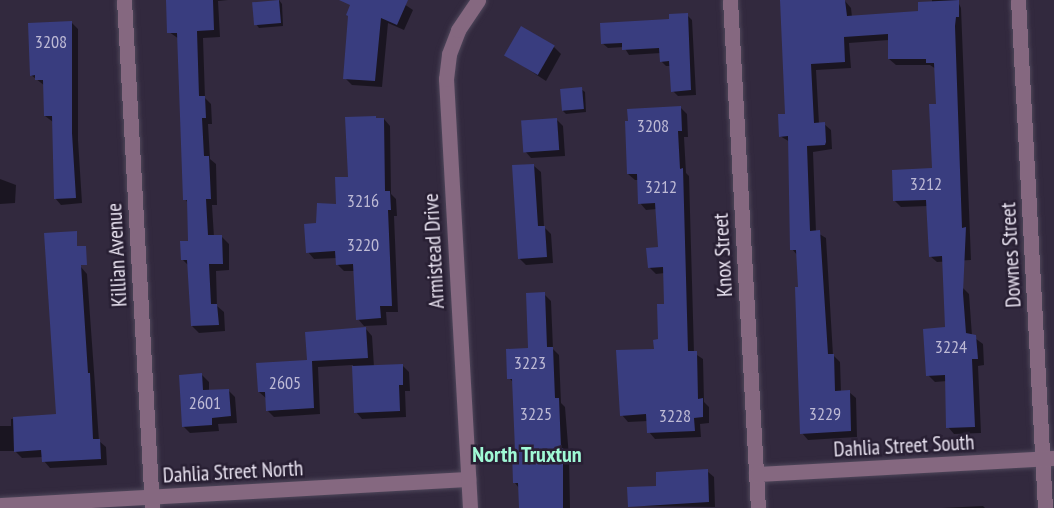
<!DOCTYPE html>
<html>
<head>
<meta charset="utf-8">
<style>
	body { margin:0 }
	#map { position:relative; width:1054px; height:508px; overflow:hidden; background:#32293e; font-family:"PT Sans Narrow",sans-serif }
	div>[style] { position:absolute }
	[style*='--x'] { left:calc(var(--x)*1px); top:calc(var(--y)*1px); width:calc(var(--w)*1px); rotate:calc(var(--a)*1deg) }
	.shadow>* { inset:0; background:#0007 }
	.building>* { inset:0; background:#393d7f; transform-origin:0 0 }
	.roads { filter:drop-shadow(0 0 2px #4f475b) drop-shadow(0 0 2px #4f475b) }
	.minor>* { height:15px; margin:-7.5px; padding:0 7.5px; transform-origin:7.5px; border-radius:7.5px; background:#856880 }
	span { translate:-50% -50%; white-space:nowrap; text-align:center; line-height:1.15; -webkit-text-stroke:5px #281f33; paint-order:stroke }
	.number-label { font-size:18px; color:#bebad5 }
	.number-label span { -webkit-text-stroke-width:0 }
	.street-label { font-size:21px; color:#eae4f2 }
	.neighbourhood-label { font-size:22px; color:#a0fad6; font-weight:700 }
</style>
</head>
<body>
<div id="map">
	<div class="shadow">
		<i style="clip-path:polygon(167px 0,228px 0,218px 1px,220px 37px,203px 38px,205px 98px,211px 104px,212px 124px,208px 124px,210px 159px,216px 164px,217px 205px,212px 205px,214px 237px,222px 237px,229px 244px,229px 270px,216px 271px,217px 306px,224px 312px,225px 331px,199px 333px,192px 326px,189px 266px,182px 259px,189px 242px,188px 203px,185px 199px,179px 39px,169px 32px)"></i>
		<i style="clip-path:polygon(279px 0,282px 4px,283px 26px,259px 28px,256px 24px)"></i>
		<i style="clip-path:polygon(354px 0,398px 0,413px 10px,404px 30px,388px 23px,382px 87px,352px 85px,345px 78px)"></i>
		<i style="clip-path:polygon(781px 0,845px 1px,851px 8px,852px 17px,920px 12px,932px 3px,932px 0,957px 0,961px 8px,971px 260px,937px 262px,930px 256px,928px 206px,901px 207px,894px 200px,933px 170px,937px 106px,936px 69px,930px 65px,896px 65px,889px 59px,889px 40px,849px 43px,851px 68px,816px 70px,819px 124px,824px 124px,831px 130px,832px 149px,813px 152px,816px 232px,826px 238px,833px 355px,840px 362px,841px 392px,849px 392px,856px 398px,857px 437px,808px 440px,802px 433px,800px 289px,798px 256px,792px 249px,790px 142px,780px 136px,787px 115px)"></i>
		<i style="clip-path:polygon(687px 15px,692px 20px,696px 95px,678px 96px,673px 91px,671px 66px,666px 66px,661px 61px,661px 53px,629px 55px,624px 47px,608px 48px,602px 43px)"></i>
		<i style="clip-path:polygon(72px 23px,78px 29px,78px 140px,82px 203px,61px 205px,55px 198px,53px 122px,45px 116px,45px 86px,31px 75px)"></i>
		<i style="clip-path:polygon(554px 47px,561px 54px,546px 81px,506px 55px)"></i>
		<i style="clip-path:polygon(581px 89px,585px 92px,586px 112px,566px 114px,563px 111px)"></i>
		<i style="clip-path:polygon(681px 108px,687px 114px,688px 137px,684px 137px,686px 173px,689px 176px,694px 353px,703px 359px,704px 402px,709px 407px,709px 423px,700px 424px,701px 437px,655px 439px,649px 432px,648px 421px,628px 422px,622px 415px,659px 341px,665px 305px,665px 273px,656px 274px,649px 267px,660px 249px,657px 209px,646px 210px,640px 203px,639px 180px,635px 180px,628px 174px)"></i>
		<i style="clip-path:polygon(384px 119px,390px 126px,391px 194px,396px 199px,397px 216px,394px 216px,398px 312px,386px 312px,387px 325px,364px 326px,358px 319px,355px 271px,344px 271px,338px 265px,337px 258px,314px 259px,308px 252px,317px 225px,338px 205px,378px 120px)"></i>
		<i style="clip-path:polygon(556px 119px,563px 126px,565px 156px,531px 158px,525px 151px)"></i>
		<i style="clip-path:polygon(534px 166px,541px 172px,544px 227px,551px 234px,553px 263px,526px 265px,519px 258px)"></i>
		<i style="clip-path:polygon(0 179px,16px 185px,15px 203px,0 204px)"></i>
		<i style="clip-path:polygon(81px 267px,87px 274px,99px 441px,106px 447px,107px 465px,50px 468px,44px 461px,43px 457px,22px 458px,15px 451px,0 451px,0 426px,11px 426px,11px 419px,58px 415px)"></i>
		<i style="clip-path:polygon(962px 287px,969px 294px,972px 336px,983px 344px,984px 365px,978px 366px,981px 433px,954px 434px,948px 427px,947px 381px,935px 382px,928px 375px)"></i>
		<i style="clip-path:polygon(544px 294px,551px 301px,553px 349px,559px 355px,561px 403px,565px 407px,569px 457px,570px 508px,520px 508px,519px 488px,515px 483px,517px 452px,514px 383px,509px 378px,530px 350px)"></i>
		<i style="clip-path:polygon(366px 329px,372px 336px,374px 367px,402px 365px,409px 372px,410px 391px,405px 391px,406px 417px,362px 419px,356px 412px,353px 365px,318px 367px,320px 414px,274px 417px,267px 410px,267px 399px,259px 392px)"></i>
		<i style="clip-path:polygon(202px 375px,209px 382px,209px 391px,228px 390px,235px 397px,237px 423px,218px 424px,219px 431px,190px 433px,183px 426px)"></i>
		<i style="clip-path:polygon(707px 471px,714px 477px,715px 507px,629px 506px,658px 487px)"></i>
		<i style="clip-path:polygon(983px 506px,985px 508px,942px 508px)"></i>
	</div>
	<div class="building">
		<i style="clip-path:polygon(166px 0,213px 0,214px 30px,197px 31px,199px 96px,205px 96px,206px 118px,202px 118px,204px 156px,209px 156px,211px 199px,206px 199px,208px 235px,222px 235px,223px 264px,209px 264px,211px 304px,217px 304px,219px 325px,191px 326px,187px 260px,181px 260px,180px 241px,188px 241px,187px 200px,183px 200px,177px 33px,167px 33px)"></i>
		<i style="left:279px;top:0;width:23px;height:27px;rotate:85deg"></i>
		<i style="clip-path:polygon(339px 0,408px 0,397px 25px,381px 18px,375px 81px,343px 79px,348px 16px,346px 15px,350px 5px)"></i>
		<i style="clip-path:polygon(780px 0,845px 0,847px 16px,918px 11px,918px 2px,959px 0,959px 17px,956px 17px,955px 26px,962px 228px,966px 227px,963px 293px,966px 333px,976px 335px,978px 359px,972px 359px,975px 427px,946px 428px,945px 375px,926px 376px,923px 329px,945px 327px,942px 256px,929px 257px,926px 200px,893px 201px,892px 170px,932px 168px,929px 104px,936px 104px,934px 63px,926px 63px,926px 59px,888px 59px,888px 34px,844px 37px,845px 62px,811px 64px,814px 123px,825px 122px,826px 142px,825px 145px,807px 146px,810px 231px,820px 230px,828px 354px,834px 354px,835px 391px,850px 390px,851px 431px,800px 434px,795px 287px,798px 287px,796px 250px,790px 250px,788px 136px,779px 137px,778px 114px,785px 114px)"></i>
		<i style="clip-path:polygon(688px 13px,691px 90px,671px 92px,669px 61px,660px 62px,659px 48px,622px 50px,622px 43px,601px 44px,600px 23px,669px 19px,669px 14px)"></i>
		<i style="clip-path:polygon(72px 21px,72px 133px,76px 198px,54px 199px,52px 116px,44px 116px,43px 80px,35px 80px,35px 75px,30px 76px,28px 23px)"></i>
		<i style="left:521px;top:26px;width:39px;height:34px;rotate:30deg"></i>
		<i style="left:582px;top:87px;width:22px;height:22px;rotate:85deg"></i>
		<i style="clip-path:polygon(681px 106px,682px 131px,678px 131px,680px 169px,683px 168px,688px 351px,697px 351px,698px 399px,703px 398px,703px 417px,694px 418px,695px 431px,647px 433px,646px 414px,620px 416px,616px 350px,654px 349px,653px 340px,658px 339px,657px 304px,664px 304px,663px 267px,648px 268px,646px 248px,658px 247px,655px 203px,638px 204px,637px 174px,627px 174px,625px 121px,628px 121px,627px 109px)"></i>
		<i style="clip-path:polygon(376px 116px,376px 118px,384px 118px,385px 191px,390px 191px,391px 210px,388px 210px,392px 306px,380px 306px,381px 318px,356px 320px,353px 264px,336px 265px,335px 251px,306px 253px,304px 224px,316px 223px,317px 203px,336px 204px,335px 177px,348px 177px,345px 117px)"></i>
		<i style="left:557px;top:118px;width:32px;height:36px;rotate:86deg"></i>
		<i style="clip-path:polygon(534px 164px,538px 226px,545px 226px,547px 257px,518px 259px,512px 165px)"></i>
		<i style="clip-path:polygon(77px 231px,77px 246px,86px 246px,87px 265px,81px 265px,88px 373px,90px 373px,93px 439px,100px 439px,101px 459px,42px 462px,41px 450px,14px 452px,13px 417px,56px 414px,44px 233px)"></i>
		<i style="clip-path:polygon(545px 292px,547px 347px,553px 347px,555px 398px,559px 398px,561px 448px,563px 448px,563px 508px,519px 508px,518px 483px,513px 483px,512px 450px,515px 450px,512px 379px,507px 379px,506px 349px,528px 348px,526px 293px)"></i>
		<i style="clip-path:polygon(366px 327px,368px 358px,312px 361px,314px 408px,266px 411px,265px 392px,258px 392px,256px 363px,307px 360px,305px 332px)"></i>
		<i style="clip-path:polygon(403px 364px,403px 385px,399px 385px,400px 411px,354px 413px,352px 366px)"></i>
		<i style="clip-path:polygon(202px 373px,203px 390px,229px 389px,231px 416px,212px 418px,212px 425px,182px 427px,179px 375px)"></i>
		<i style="clip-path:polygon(708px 469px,709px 502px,628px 507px,627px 487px,656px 486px,656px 472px)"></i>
	</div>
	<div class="roads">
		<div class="minor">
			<i style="--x:124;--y:0;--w:509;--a:86.85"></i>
			<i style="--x:730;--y:0;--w:509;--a:86.85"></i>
			<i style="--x:1018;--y:0;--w:509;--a:86.96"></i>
			<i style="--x:756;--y:474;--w:298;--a:-3.1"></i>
			<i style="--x:0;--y:505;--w:469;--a:-3.2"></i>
			<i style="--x:470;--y:508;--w:430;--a:-93.2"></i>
			<i style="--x:446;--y:79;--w:25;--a:-83"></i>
			<i style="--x:449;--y:54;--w:26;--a:-69"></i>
			<i style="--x:458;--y:30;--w:36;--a:-56"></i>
		</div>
	</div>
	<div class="number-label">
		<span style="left:51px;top:42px">3208</span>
		<span style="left:653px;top:126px">3208</span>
		<span style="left:926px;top:184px">3212</span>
		<span style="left:661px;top:187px">3212</span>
		<span style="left:363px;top:201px">3216</span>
		<span style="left:363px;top:245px">3220</span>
		<span style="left:951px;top:347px">3224</span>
		<span style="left:530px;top:363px">3223</span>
		<span style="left:285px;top:383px">2605</span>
		<span style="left:205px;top:403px">2601</span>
		<span style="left:536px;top:414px">3225</span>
		<span style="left:825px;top:414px">3229</span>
		<span style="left:675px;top:416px">3228</span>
	</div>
	<div class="street-label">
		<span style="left:434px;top:251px;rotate:-93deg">Armistead Drive</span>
		<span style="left:117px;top:255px;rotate:-93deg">Killian Avenue</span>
		<span style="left:723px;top:255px;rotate:-93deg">Knox Street</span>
		<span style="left:1011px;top:255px;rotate:-93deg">Downes Street</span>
		<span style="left:904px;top:446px;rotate:-3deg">Dahlia Street South</span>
		<span style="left:233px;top:472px;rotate:-3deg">Dahlia Street North</span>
	</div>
	<div class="neighbourhood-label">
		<span style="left:527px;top:455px">North Truxtun</span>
	</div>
</div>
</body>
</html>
